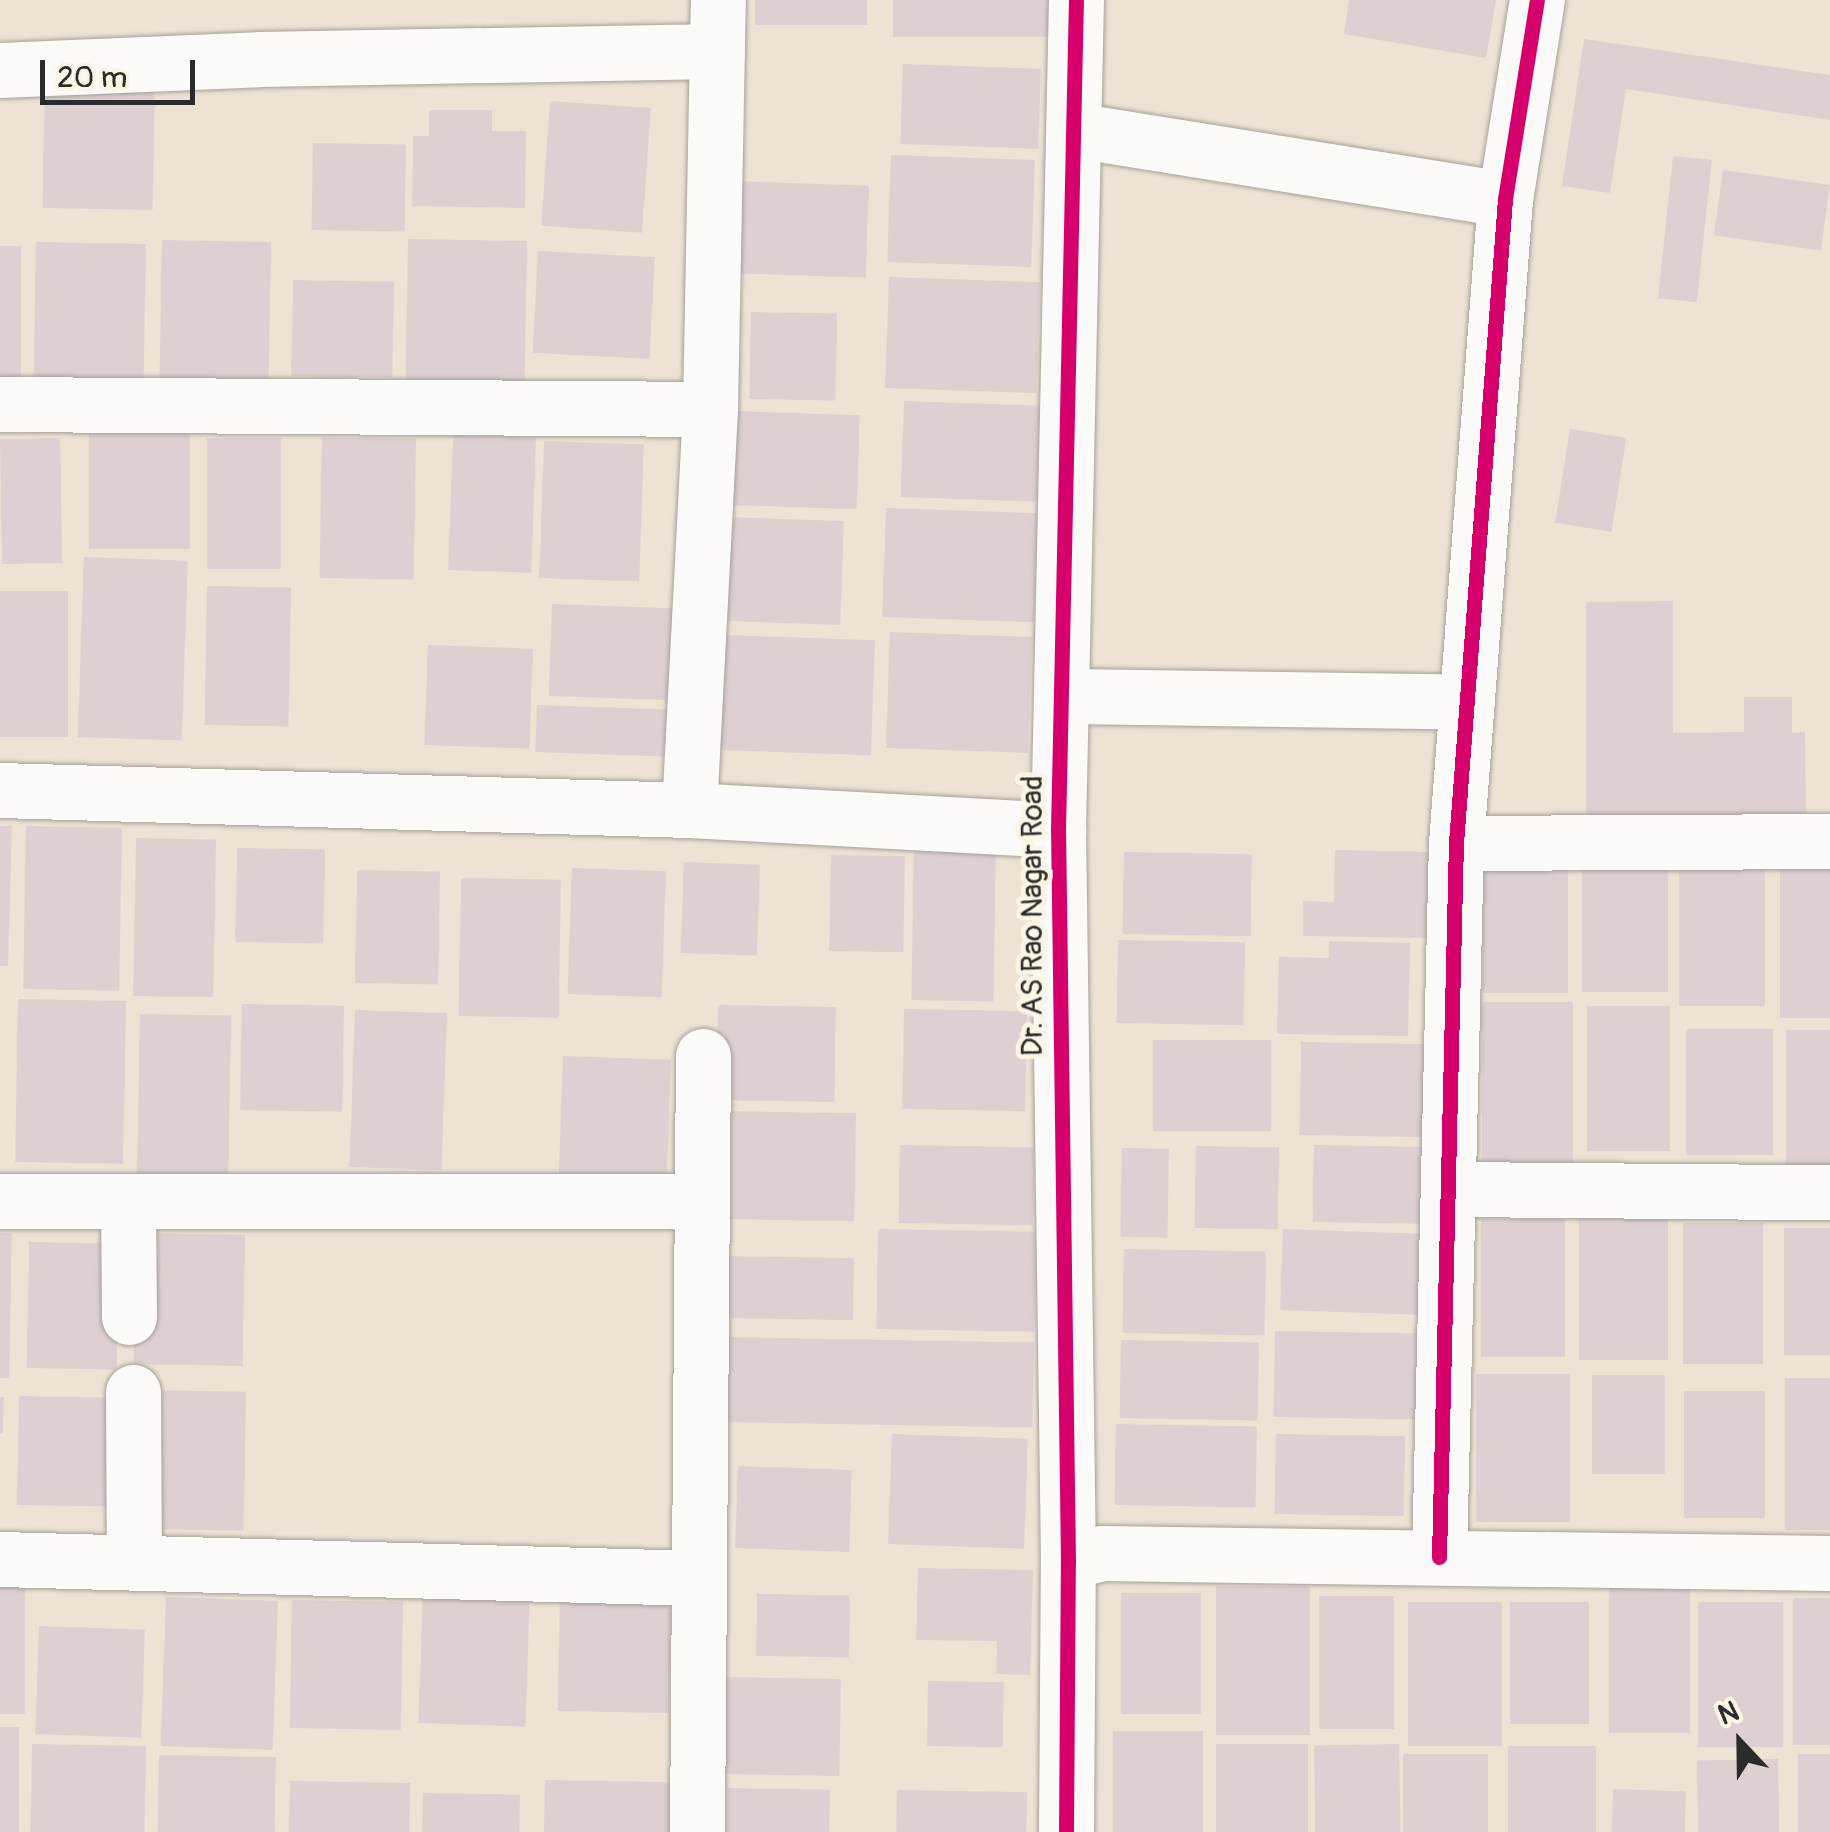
<!DOCTYPE html>
<html>
<head>
<meta charset="utf-8">
<style>
	body { margin:0 }
	#map { position:relative; width:1830px; height:1832px; overflow:hidden; background:#ece3d5; font-family:Pangolin,sans-serif }
	div>[style] { position:absolute }
	[style*='--x'] { left:calc(var(--x)*1px); top:calc(var(--y)*1px); width:calc(var(--w)*1px); rotate:calc(var(--a)*1deg) }
	.building>* { inset:0; background:#ddd0d1; transform-origin:0 0 }
	.roads { filter:drop-shadow(0 0 2px #a6a199) drop-shadow(0 0 2px #a6a199) }
	.minor>* { height:55px; margin:-27.5px; padding:0 27.5px; transform-origin:27.5px; border-radius:27.5px; background:#fcfbf9 }
	.cycleway>* { height:15px; margin:-7.5px; padding:0 7.5px; transform-origin:7.5px; border-radius:7.5px; background:#d6006c }
	span { translate:-50% -50%; white-space:nowrap; text-align:center; line-height:1.15; -webkit-text-stroke:10px #fcf5e5; paint-order:stroke }
	.street-label { font-size:30px; color:#2b2b2b }
	.north { position:absolute; left:1690px; top:1692px; width:100px; height:100px; -webkit-text-stroke:8px #fcf5e5; paint-order:stroke; rotate:338deg; font-size:28px; font-weight:700; line-height:40px; text-align:center; color:#2b2b2b }
	.north::after { content:''; display:block; margin:auto; width:35px; height:45px; background:#2b2b2b; clip-path:polygon(50% 0,100% 100%,50% 72%,0 100%) }
	.scale { position:absolute; left:40px; top:60px; width:155px; height:45px; box-sizing:border-box; border:5px solid #2b2b2b; border-top:0; padding-left:12px; font-size:30px; line-height:35px; white-space:nowrap; color:#2b2b2b; -webkit-text-stroke:8px #fcf5e5; paint-order:stroke }
</style>
</head>
<body>
<div id="map">
	<div class="building">
		<i style="left:755px;top:0;width:112px;height:25px"></i>
		<i style="left:893px;top:0;width:158px;height:37px"></i>
		<i style="clip-path:polygon(1349px 0,1496px 0,1486px 58px,1344px 34px)"></i>
		<i style="clip-path:polygon(1584px 39px,1830px 75px,1830px 120px,1626px 89px,1610px 193px,1562px 186px)"></i>
		<i style="left:903px;top:64px;width:138px;height:80px;rotate:2deg"></i>
		<i style="left:45px;top:72px;width:110px;height:136px;rotate:1deg"></i>
		<i style="left:550px;top:101px;width:101px;height:125px;rotate:4deg"></i>
		<i style="clip-path:polygon(429px 110px,492px 110px,492px 131px,526px 131px,525px 208px,412px 206px,413px 136px,429px 136px)"></i>
		<i style="left:313px;top:143px;width:93px;height:87px;rotate:1deg"></i>
		<i style="left:891px;top:155px;width:144px;height:107px;rotate:2deg"></i>
		<i style="left:1673px;top:156px;width:39px;height:143px;rotate:6deg"></i>
		<i style="left:1723px;top:170px;width:108px;height:66px;rotate:8deg"></i>
		<i style="left:733px;top:181px;width:136px;height:92px;rotate:2deg"></i>
		<i style="left:408px;top:239px;width:119px;height:150px;rotate:1deg"></i>
		<i style="left:162px;top:240px;width:109px;height:145px;rotate:1deg"></i>
		<i style="left:36px;top:242px;width:110px;height:146px;rotate:1deg"></i>
		<i style="left:0;top:246px;width:21px;height:137px"></i>
		<i style="left:538px;top:251px;width:117px;height:102px;rotate:3deg"></i>
		<i style="left:889px;top:277px;width:151px;height:111px;rotate:2deg"></i>
		<i style="left:293px;top:280px;width:101px;height:96px;rotate:1deg"></i>
		<i style="left:751px;top:312px;width:86px;height:87px;rotate:1deg"></i>
		<i style="left:904px;top:401px;width:136px;height:96px;rotate:2deg"></i>
		<i style="left:735px;top:411px;width:125px;height:94px;rotate:2deg"></i>
		<i style="left:1570px;top:429px;width:57px;height:95px;rotate:9deg"></i>
		<i style="left:89px;top:431px;width:101px;height:118px"></i>
		<i style="left:453px;top:435px;width:83px;height:135px;rotate:2deg"></i>
		<i style="left:322px;top:437px;width:94px;height:141px;rotate:1deg"></i>
		<i style="left:60px;top:438px;width:125px;height:60px;rotate:89deg"></i>
		<i style="left:281px;top:438px;width:131px;height:74px;rotate:90deg"></i>
		<i style="left:544px;top:441px;width:100px;height:137px;rotate:2deg"></i>
		<i style="left:886px;top:508px;width:152px;height:109px;rotate:2deg"></i>
		<i style="left:728px;top:517px;width:116px;height:104px;rotate:2deg"></i>
		<i style="left:84px;top:557px;width:104px;height:180px;rotate:2deg"></i>
		<i style="left:207px;top:586px;width:84px;height:139px;rotate:1deg"></i>
		<i style="left:0;top:591px;width:68px;height:146px"></i>
		<i style="clip-path:polygon(1673px 601px,1673px 733px,1744px 732px,1744px 697px,1792px 697px,1792px 733px,1805px 732px,1806px 816px,1586px 817px,1586px 602px)"></i>
		<i style="left:552px;top:604px;width:126px;height:92px;rotate:2deg"></i>
		<i style="left:890px;top:632px;width:142px;height:116px;rotate:2deg"></i>
		<i style="left:724px;top:635px;width:151px;height:115px;rotate:2deg"></i>
		<i style="left:428px;top:645px;width:105px;height:100px;rotate:2deg"></i>
		<i style="left:537px;top:705px;width:131px;height:47px;rotate:2deg"></i>
		<i style="clip-path:polygon(0 826px,12px 826px,8px 966px,0 966px)"></i>
		<i style="left:26px;top:826px;width:96px;height:163px;rotate:1deg"></i>
		<i style="left:136px;top:838px;width:80px;height:158px;rotate:1deg"></i>
		<i style="left:914px;top:847px;width:82px;height:153px;rotate:1deg"></i>
		<i style="left:237px;top:848px;width:88px;height:94px;rotate:1deg"></i>
		<i style="clip-path:polygon(1335px 850px,1430px 852px,1427px 938px,1303px 936px,1303px 901px,1334px 902px)"></i>
		<i style="left:1124px;top:852px;width:128px;height:82px;rotate:1deg"></i>
		<i style="left:831px;top:855px;width:74px;height:96px;rotate:1deg"></i>
		<i style="left:1568px;top:857px;width:136px;height:85px;rotate:90deg"></i>
		<i style="left:1582px;top:857px;width:86px;height:135px"></i>
		<i style="left:1830px;top:858px;width:160px;height:50px;rotate:90deg"></i>
		<i style="left:684px;top:862px;width:76px;height:91px;rotate:2deg"></i>
		<i style="left:572px;top:868px;width:94px;height:126px;rotate:2deg"></i>
		<i style="left:357px;top:870px;width:83px;height:113px;rotate:1deg"></i>
		<i style="left:1679px;top:870px;width:86px;height:136px"></i>
		<i style="left:461px;top:878px;width:100px;height:138px;rotate:1deg"></i>
		<i style="left:1118px;top:940px;width:127px;height:83px;rotate:1deg"></i>
		<i style="clip-path:polygon(1329px 941px,1410px 943px,1408px 1036px,1277px 1034px,1279px 957px,1329px 958px)"></i>
		<i style="left:18px;top:999px;width:108px;height:163px;rotate:1deg"></i>
		<i style="left:1573px;top:1002px;width:164px;height:91px;rotate:90deg"></i>
		<i style="left:242px;top:1004px;width:102px;height:106px;rotate:1deg"></i>
		<i style="left:718px;top:1005px;width:118px;height:95px;rotate:1deg"></i>
		<i style="left:1670px;top:1006px;width:145px;height:83px;rotate:90deg"></i>
		<i style="left:904px;top:1009px;width:123px;height:100px;rotate:1deg"></i>
		<i style="left:355px;top:1010px;width:92px;height:157px;rotate:2deg"></i>
		<i style="left:140px;top:1014px;width:91px;height:160px;rotate:1deg"></i>
		<i style="left:1686px;top:1029px;width:87px;height:126px"></i>
		<i style="left:1786px;top:1030px;width:44px;height:138px"></i>
		<i style="left:1153px;top:1040px;width:118px;height:91px"></i>
		<i style="left:1301px;top:1042px;width:126px;height:93px;rotate:1deg"></i>
		<i style="left:563px;top:1056px;width:108px;height:120px;rotate:2deg"></i>
		<i style="left:721px;top:1111px;width:135px;height:108px;rotate:1deg"></i>
		<i style="left:900px;top:1145px;width:134px;height:78px;rotate:1deg"></i>
		<i style="left:1314px;top:1145px;width:117px;height:77px;rotate:1deg"></i>
		<i style="left:1196px;top:1146px;width:83px;height:82px;rotate:1deg"></i>
		<i style="left:1122px;top:1148px;width:47px;height:89px;rotate:1deg"></i>
		<i style="left:1668px;top:1216px;width:144px;height:89px;rotate:90deg"></i>
		<i style="left:1565px;top:1219px;width:138px;height:84px;rotate:90deg"></i>
		<i style="left:1763px;top:1223px;width:141px;height:80px;rotate:90deg"></i>
		<i style="left:1830px;top:1228px;width:127px;height:46px;rotate:90deg"></i>
		<i style="left:878px;top:1229px;width:158px;height:100px;rotate:1deg"></i>
		<i style="left:1283px;top:1229px;width:152px;height:81px;rotate:2deg"></i>
		<i style="clip-path:polygon(0 1233px,12px 1233px,9px 1378px,0 1378px)"></i>
		<i style="left:136px;top:1233px;width:109px;height:131px;rotate:1deg"></i>
		<i style="left:29px;top:1242px;width:90px;height:126px;rotate:1deg"></i>
		<i style="left:1124px;top:1249px;width:142px;height:84px;rotate:1deg"></i>
		<i style="left:727px;top:1256px;width:127px;height:62px;rotate:1deg"></i>
		<i style="left:1275px;top:1331px;width:144px;height:86px;rotate:1deg"></i>
		<i style="left:724px;top:1337px;width:310px;height:85px;rotate:1deg"></i>
		<i style="left:1121px;top:1340px;width:138px;height:78px;rotate:1deg"></i>
		<i style="left:1476px;top:1374px;width:94px;height:148px"></i>
		<i style="left:1592px;top:1375px;width:73px;height:99px"></i>
		<i style="left:1785px;top:1378px;width:45px;height:152px"></i>
		<i style="left:144px;top:1390px;width:102px;height:139px;rotate:1deg"></i>
		<i style="left:1684px;top:1391px;width:81px;height:127px"></i>
		<i style="left:19px;top:1396px;width:108px;height:109px;rotate:1deg"></i>
		<i style="clip-path:polygon(0 1397px,4px 1397px,3px 1434px,0 1434px)"></i>
		<i style="left:1116px;top:1424px;width:141px;height:81px;rotate:1deg"></i>
		<i style="left:892px;top:1434px;width:136px;height:110px;rotate:2deg"></i>
		<i style="left:1276px;top:1434px;width:129px;height:80px;rotate:1deg"></i>
		<i style="left:738px;top:1466px;width:114px;height:82px;rotate:2deg"></i>
		<i style="clip-path:polygon(918px 1568px,1033px 1570px,1030px 1675px,996px 1674px,997px 1641px,916px 1640px)"></i>
		<i style="left:1216px;top:1586px;width:94px;height:149px"></i>
		<i style="left:0;top:1587px;width:25px;height:127px"></i>
		<i style="left:560px;top:1587px;width:111px;height:124px;rotate:1deg"></i>
		<i style="left:1690px;top:1588px;width:145px;height:81px;rotate:90deg"></i>
		<i style="left:423px;top:1590px;width:107px;height:133px;rotate:2deg"></i>
		<i style="left:1121px;top:1593px;width:80px;height:121px"></i>
		<i style="left:757px;top:1594px;width:93px;height:62px;rotate:1deg"></i>
		<i style="left:1394px;top:1596px;width:133px;height:75px;rotate:90deg"></i>
		<i style="left:166px;top:1597px;width:112px;height:149px;rotate:2deg"></i>
		<i style="left:1830px;top:1598px;width:147px;height:37px;rotate:90deg"></i>
		<i style="left:292px;top:1600px;width:111px;height:128px;rotate:1deg"></i>
		<i style="left:1502px;top:1602px;width:144px;height:94px;rotate:90deg"></i>
		<i style="left:1510px;top:1602px;width:79px;height:122px"></i>
		<i style="left:1698px;top:1602px;width:85px;height:145px"></i>
		<i style="left:39px;top:1626px;width:106px;height:108px;rotate:2deg"></i>
		<i style="left:720px;top:1677px;width:121px;height:97px;rotate:1deg"></i>
		<i style="left:928px;top:1681px;width:76px;height:65px;rotate:1deg"></i>
		<i style="left:0;top:1727px;width:19px;height:105px"></i>
		<i style="left:1113px;top:1731px;width:90px;height:101px"></i>
		<i style="left:32px;top:1744px;width:114px;height:88px;rotate:1deg"></i>
		<i style="left:1308px;top:1744px;width:88px;height:92px;rotate:90deg"></i>
		<i style="left:1399px;top:1744px;width:88px;height:85px;rotate:89deg"></i>
		<i style="left:1508px;top:1746px;width:88px;height:86px"></i>
		<i style="left:1488px;top:1754px;width:78px;height:85px;rotate:90deg"></i>
		<i style="left:1798px;top:1754px;width:32px;height:78px"></i>
		<i style="left:159px;top:1755px;width:117px;height:77px;rotate:1deg"></i>
		<i style="left:1778px;top:1759px;width:73px;height:81px;rotate:89deg"></i>
		<i style="left:545px;top:1780px;width:126px;height:52px;rotate:1deg"></i>
		<i style="left:290px;top:1781px;width:120px;height:51px;rotate:1deg"></i>
		<i style="left:728px;top:1788px;width:102px;height:44px;rotate:1deg"></i>
		<i style="left:1613px;top:1789px;width:73px;height:43px;rotate:2deg"></i>
		<i style="left:897px;top:1790px;width:130px;height:42px;rotate:1deg"></i>
		<i style="left:423px;top:1793px;width:97px;height:39px;rotate:1deg"></i>
	</div>
	<div class="roads">
		<div class="minor">
			<i style="--x:0;--y:70;--w:259;--a:-2.4"></i>
			<i style="--x:259;--y:59;--w:458;--a:-1"></i>
			<i style="--x:1074;--y:130;--w:436;--a:9.1"></i>
			<i style="--x:0;--y:404;--w:710;--a:0.4"></i>
			<i style="--x:1061;--y:696;--w:406;--a:0.8"></i>
			<i style="--x:0;--y:790;--w:689;--a:1.66"></i>
			<i style="--x:689;--y:810;--w:370;--a:3.1"></i>
			<i style="--x:689;--y:810;--w:402;--a:-87"></i>
			<i style="--x:710;--y:409;--w:409;--a:-88.9"></i>
			<i style="--x:1456;--y:843;--w:374;--a:-0.3"></i>
			<i style="--x:1451;--y:1189;--w:379;--a:0.5"></i>
			<i style="--x:0;--y:1201;--w:702;--a:0"></i>
			<i style="--x:128;--y:1201;--w:116;--a:89.5"></i>
			<i style="--x:133;--y:1392;--w:170;--a:89.7"></i>
			<i style="--x:1439;--y:1557;--w:714;--a:-88.64"></i>
			<i style="--x:1456;--y:843;--w:646;--a:-85.65"></i>
			<i style="--x:1505;--y:199;--w:202;--a:-80.9"></i>
			<i style="--x:0;--y:1559;--w:698;--a:1.56"></i>
			<i style="--x:1068;--y:1561;--w:35;--a:-13"></i>
			<i style="--x:1102;--y:1553;--w:728;--a:0.79"></i>
			<i style="--x:697;--y:1832;--w:776;--a:-89.56"></i>
			<i style="--x:1066;--y:1832;--w:271;--a:-89.6"></i>
			<i style="--x:1068;--y:1561;--w:731;--a:-90.78"></i>
			<i style="--x:1058;--y:830;--w:830;--a:-88.76"></i>
		</div>
	</div>
	<div class="cycleway">
		<i style="--x:1439;--y:1557;--w:714;--a:-88.64"></i>
		<i style="--x:1456;--y:843;--w:646;--a:-85.65"></i>
		<i style="--x:1505;--y:199;--w:202;--a:-80.9"></i>
		<i style="--x:1066;--y:1832;--w:271;--a:-89.6"></i>
		<i style="--x:1068;--y:1561;--w:731;--a:-90.78"></i>
		<i style="--x:1058;--y:830;--w:830;--a:-88.76"></i>
	</div>
	<div class="street-label">
		<span style="left:1033px;top:916px;rotate:-90deg">Dr. AS Rao Nagar Road</span>
	</div>
	<div class="north">N</div>
	<div class="scale">20 m</div>
</div>
</body>
</html>
